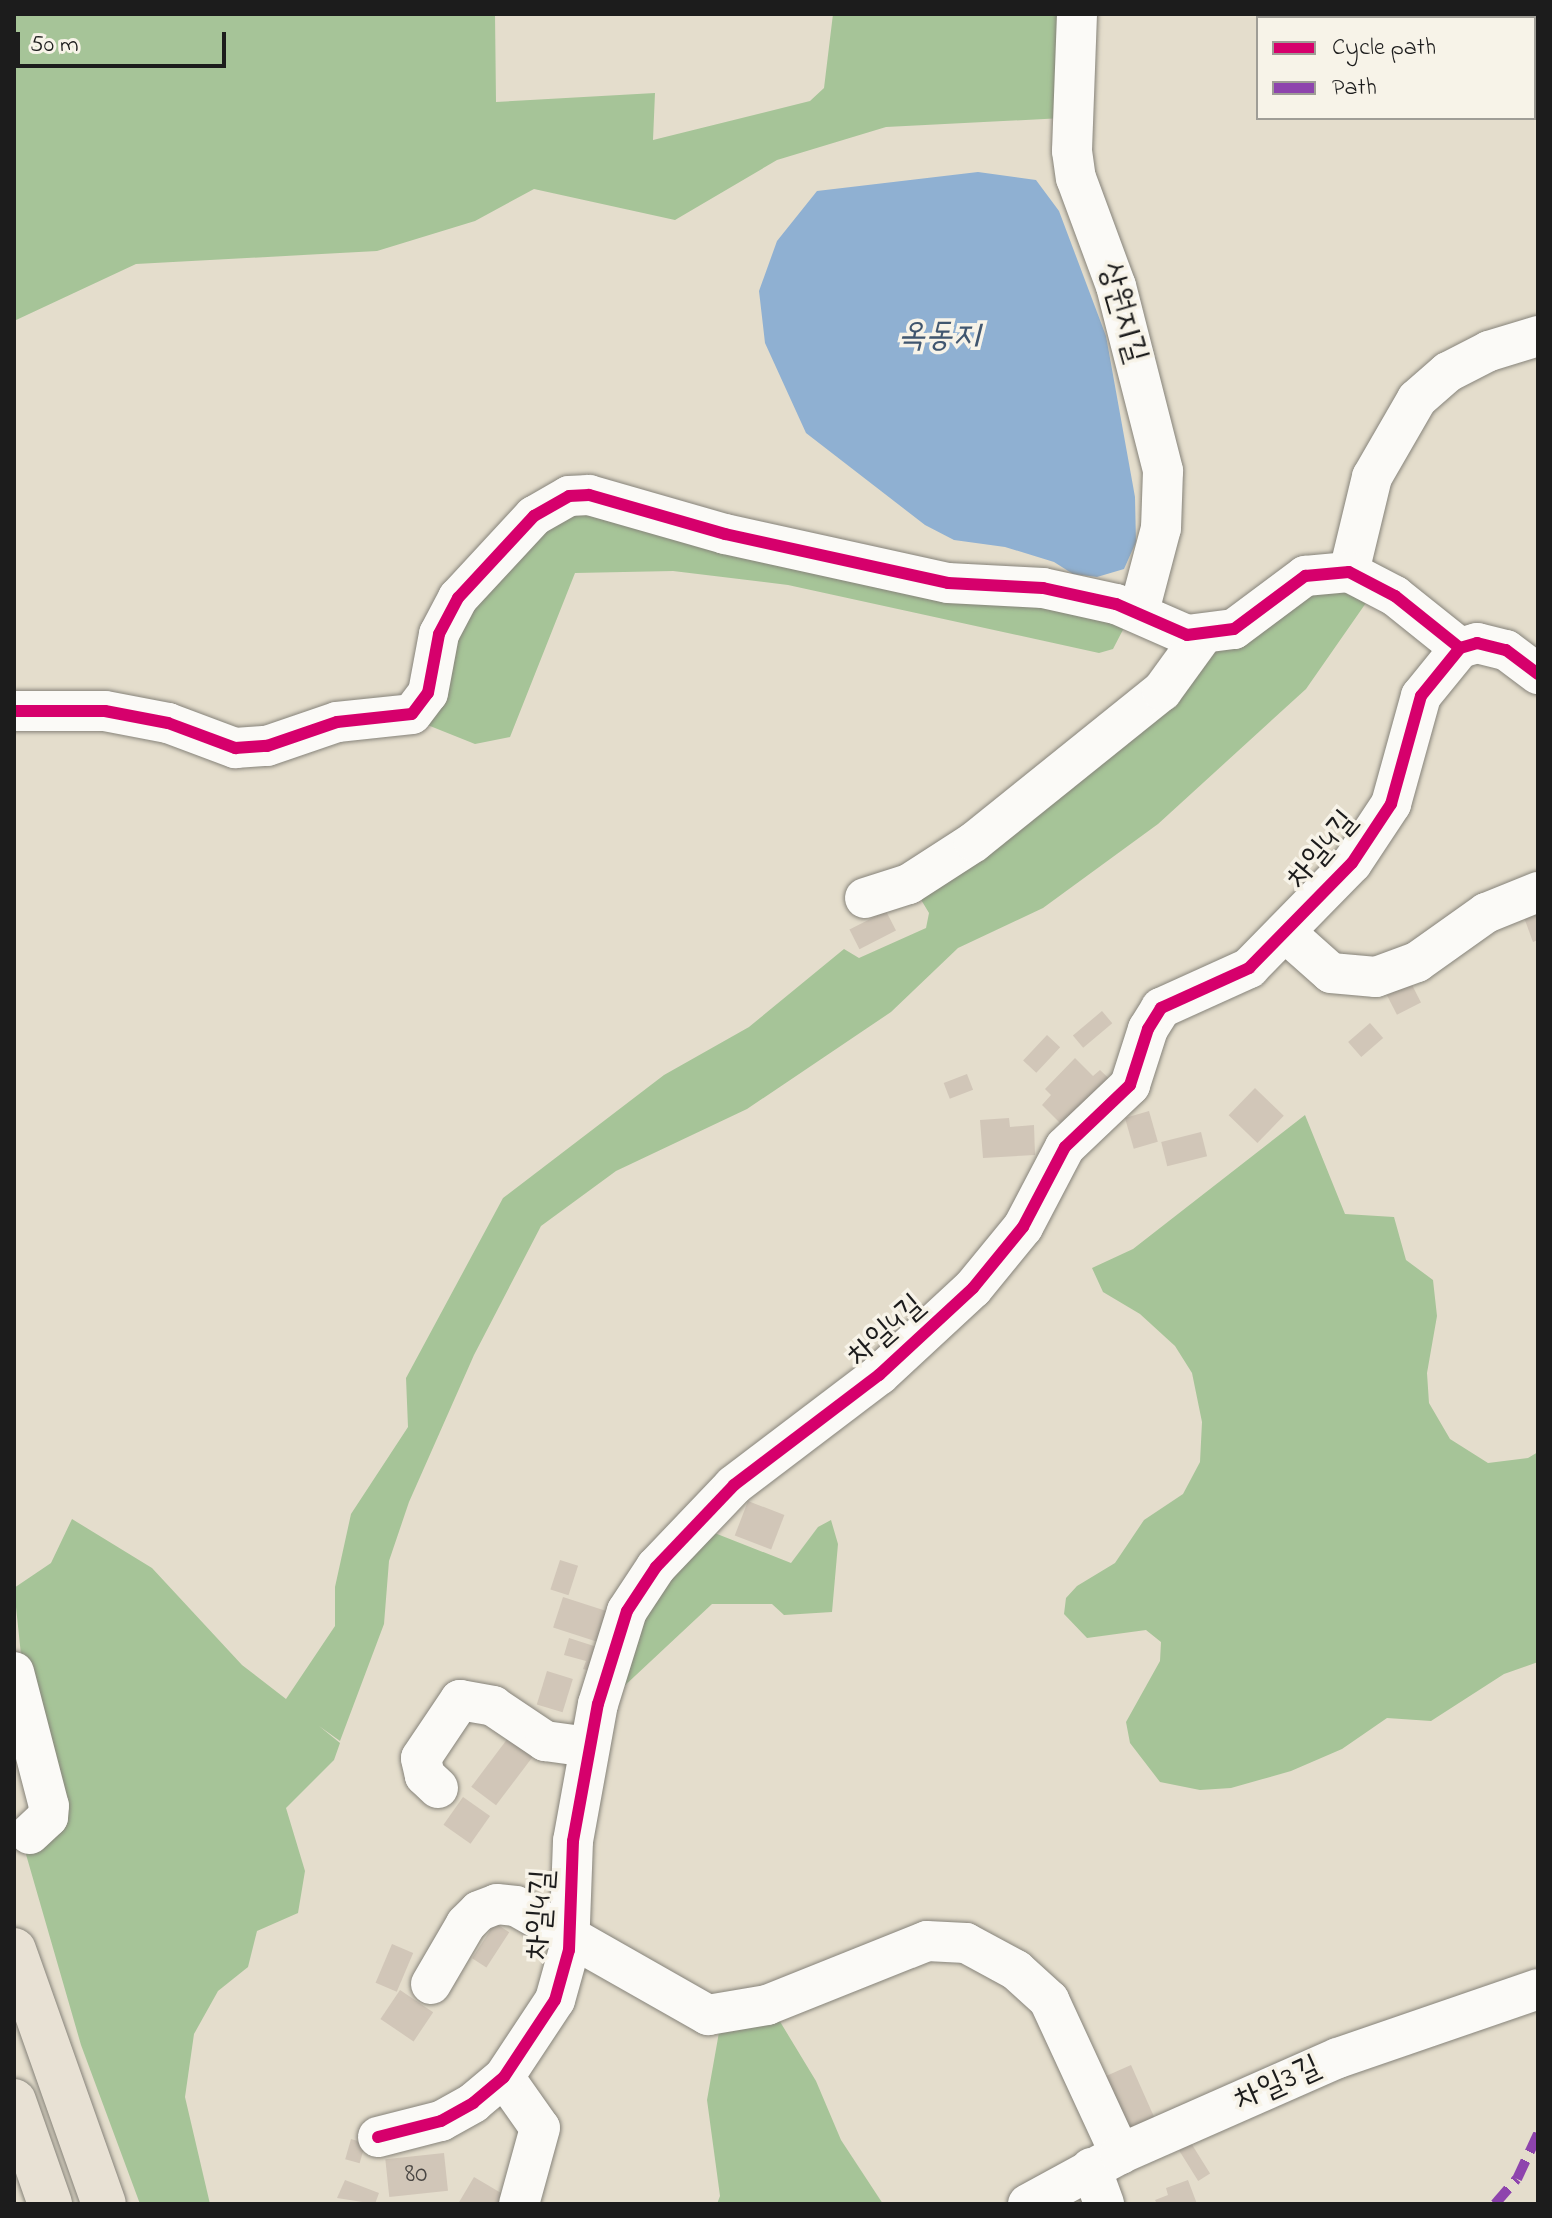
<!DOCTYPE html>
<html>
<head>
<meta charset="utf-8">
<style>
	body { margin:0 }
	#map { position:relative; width:1552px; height:2218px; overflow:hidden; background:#e4ddcc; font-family:"Indie Flower","Poor Story",sans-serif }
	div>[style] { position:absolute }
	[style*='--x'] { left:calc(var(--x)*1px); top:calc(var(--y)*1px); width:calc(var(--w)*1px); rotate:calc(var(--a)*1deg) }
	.forest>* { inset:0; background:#a6c498 }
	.water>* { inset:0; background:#8fb0d2 }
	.building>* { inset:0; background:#d1c6b8; transform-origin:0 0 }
	.roads { filter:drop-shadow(0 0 2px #86837a) drop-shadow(0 0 2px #86837a) }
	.minor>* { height:40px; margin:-20px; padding:0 20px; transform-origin:20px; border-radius:20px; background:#fbfaf7 }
	.highway>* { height:44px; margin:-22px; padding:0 22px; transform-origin:22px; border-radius:22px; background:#e8e1d4 }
	.quiet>* { height:10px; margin-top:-5px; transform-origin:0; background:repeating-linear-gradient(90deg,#8e44ad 0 20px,transparent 0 30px) }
	.cycleway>* { height:12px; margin:-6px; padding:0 6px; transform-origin:6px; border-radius:6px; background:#d6006c }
	span { translate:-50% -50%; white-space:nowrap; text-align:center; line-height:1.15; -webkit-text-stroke:7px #f7f3e8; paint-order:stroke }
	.number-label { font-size:28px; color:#494643 }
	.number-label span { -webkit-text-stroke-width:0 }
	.street-label { font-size:32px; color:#1c1c1c }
	.water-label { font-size:34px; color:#40566f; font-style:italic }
	.frame { position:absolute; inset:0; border:16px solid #1c1c1c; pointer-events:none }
	.legend { position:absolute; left:1256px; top:16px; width:280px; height:104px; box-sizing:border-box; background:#f7f3e8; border:2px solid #9f9d96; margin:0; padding:10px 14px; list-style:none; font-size:24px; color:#1c1c1c }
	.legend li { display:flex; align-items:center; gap:16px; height:40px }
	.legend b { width:40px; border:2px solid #9f9d96 }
	.scale { position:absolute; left:16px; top:32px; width:210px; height:36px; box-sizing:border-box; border:4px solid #1c1c1c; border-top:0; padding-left:10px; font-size:24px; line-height:28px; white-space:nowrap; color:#1c1c1c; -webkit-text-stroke:6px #f7f3e8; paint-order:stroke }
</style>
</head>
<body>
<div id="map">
	<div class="forest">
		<i style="clip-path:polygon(14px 14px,495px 14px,496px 102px,655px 93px,653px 140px,810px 101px,824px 88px,833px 14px,1066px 14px,1063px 118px,886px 127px,777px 160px,675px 220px,534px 189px,475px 221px,377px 251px,136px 264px,14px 321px)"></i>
		<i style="clip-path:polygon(570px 503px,1127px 622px,1113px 649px,1099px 653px,788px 585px,673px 571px,575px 573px,510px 737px,475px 744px,425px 724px,442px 644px)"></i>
		<i style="clip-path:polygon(1294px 589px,1375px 590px,1306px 689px,1158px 824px,1043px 908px,958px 948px,891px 1012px,747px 1109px,616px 1171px,541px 1226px,474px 1355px,409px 1502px,389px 1561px,384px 1624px,340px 1741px,319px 1726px,340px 1743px,334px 1760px,286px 1808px,305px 1871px,298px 1913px,257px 1931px,248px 1967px,218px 1991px,194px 2034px,185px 2097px,210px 2204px,140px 2204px,81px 2045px,23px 1844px,40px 1836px,14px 1588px,51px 1563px,72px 1519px,152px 1568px,242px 1665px,286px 1699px,335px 1626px,335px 1587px,351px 1514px,408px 1427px,406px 1378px,503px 1198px,664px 1075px,749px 1027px,844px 949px,859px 958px,926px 928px,929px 913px,920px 898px,1197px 656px)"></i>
		<i style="clip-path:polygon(1305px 1115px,1345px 1214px,1394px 1217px,1406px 1260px,1433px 1280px,1437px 1316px,1427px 1373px,1429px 1403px,1450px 1439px,1488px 1463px,1528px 1458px,1538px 1452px,1538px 1662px,1504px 1674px,1431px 1721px,1387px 1718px,1342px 1749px,1291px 1771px,1231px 1788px,1200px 1790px,1160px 1782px,1130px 1743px,1126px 1722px,1160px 1661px,1161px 1642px,1146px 1630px,1087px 1638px,1064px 1614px,1066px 1598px,1077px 1586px,1115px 1563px,1144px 1520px,1183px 1494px,1200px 1462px,1202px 1422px,1192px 1373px,1175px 1346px,1140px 1314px,1103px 1292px,1092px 1268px,1133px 1249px)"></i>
		<i style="clip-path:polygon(831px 1520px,838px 1544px,832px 1612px,784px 1615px,772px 1604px,712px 1604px,605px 1704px,620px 1649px,707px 1530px,791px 1563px,818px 1527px)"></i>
		<i style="clip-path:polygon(773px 2010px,816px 2081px,841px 2140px,883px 2204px,717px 2204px,720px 2196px,707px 2100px,721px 2021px)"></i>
	</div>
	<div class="water">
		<i style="clip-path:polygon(978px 172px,1036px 180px,1059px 211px,1106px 336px,1135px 497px,1136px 542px,1124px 569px,1097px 577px,1073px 574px,1054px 562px,1005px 547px,954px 540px,925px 525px,806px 433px,765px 343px,759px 291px,777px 241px,817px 191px)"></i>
	</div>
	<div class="building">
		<i style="clip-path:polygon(1538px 907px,1538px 940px,1533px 942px,1522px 912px)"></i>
		<i style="left:886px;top:911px;width:22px;height:41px;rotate:63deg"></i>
		<i style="left:1411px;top:983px;width:22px;height:27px;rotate:63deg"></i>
		<i style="left:1102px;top:1011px;width:16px;height:38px;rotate:50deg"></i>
		<i style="left:1370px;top:1023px;width:20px;height:29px;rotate:49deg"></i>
		<i style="left:1047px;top:1035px;width:18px;height:35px;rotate:43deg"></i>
		<i style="clip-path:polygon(1075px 1058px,1093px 1076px,1100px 1070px,1118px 1087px,1063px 1126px,1042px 1105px,1051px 1095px,1045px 1089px)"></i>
		<i style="left:967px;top:1074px;width:17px;height:25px;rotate:69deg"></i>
		<i style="left:1255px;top:1088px;width:40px;height:38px;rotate:44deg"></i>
		<i style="left:1149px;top:1111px;width:32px;height:25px;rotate:74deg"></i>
		<i style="clip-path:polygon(1009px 1118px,1010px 1127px,1034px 1125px,1035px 1155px,983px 1158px,980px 1120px)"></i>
		<i style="left:1201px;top:1132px;width:25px;height:41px;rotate:76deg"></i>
		<i style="left:748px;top:1501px;width:39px;height:37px;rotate:21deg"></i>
		<i style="left:560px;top:1560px;width:19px;height:31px;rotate:18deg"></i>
		<i style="left:563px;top:1597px;width:52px;height:32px;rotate:18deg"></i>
		<i style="clip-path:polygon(569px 1638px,597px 1647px,590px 1671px,583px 1669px,586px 1661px,564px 1655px)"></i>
		<i style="left:547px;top:1671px;width:27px;height:35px;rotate:17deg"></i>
		<i style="left:508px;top:1738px;width:31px;height:61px;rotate:37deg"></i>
		<i style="left:463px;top:1797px;width:33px;height:34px;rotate:35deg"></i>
		<i style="left:495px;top:1923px;width:17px;height:42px;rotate:33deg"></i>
		<i style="left:392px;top:1944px;width:23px;height:42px;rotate:23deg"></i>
		<i style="left:400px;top:1990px;width:40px;height:35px;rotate:34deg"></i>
		<i style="left:1131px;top:2065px;width:64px;height:39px;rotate:66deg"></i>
		<i style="left:351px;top:2139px;width:15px;height:21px;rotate:16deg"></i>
		<i style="left:1191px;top:2143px;width:36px;height:14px;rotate:58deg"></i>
		<i style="left:444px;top:2153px;width:38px;height:59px;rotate:84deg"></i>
		<i style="clip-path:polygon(474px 2177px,513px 2200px,511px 2204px,458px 2204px)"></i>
		<i style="clip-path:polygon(345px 2180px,379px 2193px,375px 2204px,337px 2198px)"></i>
		<i style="clip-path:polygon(1188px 2180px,1197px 2204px,1157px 2204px,1155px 2200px,1168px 2195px,1166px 2188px)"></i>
	</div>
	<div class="roads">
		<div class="minor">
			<i style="--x:1077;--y:14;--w:137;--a:92.1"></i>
			<i style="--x:1072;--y:151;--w:27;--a:82"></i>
			<i style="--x:1076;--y:178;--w:115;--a:69.7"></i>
			<i style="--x:1116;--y:286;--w:191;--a:75.7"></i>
			<i style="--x:1163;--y:471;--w:57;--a:92"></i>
			<i style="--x:1161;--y:528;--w:86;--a:104.8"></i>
			<i style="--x:1349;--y:572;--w:98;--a:-76.4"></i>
			<i style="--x:1372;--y:477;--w:90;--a:-60"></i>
			<i style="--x:1417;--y:399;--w:41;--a:-41.1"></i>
			<i style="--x:1448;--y:372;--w:46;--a:-27.1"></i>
			<i style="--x:1489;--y:351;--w:51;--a:-17"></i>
			<i style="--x:14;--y:711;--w:91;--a:0"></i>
			<i style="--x:105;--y:711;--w:64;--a:10.8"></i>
			<i style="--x:168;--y:723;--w:72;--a:20.5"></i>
			<i style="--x:235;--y:748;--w:32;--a:-4"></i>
			<i style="--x:267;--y:746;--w:74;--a:-18.9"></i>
			<i style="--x:337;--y:722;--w:75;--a:-6.1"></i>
			<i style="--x:412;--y:714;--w:26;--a:-53"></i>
			<i style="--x:428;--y:693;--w:60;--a:-79.4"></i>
			<i style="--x:439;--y:634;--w:41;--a:-62.2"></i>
			<i style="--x:458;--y:598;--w:112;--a:-47.2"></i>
			<i style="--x:534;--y:516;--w:40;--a:-29.7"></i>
			<i style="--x:569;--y:496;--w:20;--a:-3"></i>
			<i style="--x:589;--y:495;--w:141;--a:16"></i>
			<i style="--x:725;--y:534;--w:228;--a:12.4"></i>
			<i style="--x:948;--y:583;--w:95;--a:3"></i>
			<i style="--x:1043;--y:588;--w:75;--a:12.4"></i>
			<i style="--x:1116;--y:604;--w:77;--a:23.6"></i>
			<i style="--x:1187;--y:635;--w:47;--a:-7.3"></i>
			<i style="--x:1234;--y:629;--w:89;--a:-36.7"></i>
			<i style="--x:1305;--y:576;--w:44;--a:-5.2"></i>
			<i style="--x:1349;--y:572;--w:52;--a:27.6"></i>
			<i style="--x:1395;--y:596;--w:83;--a:38.7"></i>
			<i style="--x:865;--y:898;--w:46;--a:-17.7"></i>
			<i style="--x:909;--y:884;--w:77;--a:-32.9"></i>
			<i style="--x:974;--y:842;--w:241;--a:-38.8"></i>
			<i style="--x:1162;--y:691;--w:68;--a:-54"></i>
			<i style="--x:1286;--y:933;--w:60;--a:41.6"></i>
			<i style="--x:1331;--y:973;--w:45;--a:5.1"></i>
			<i style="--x:1376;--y:977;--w:44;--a:-20.1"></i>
			<i style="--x:1417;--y:962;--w:85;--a:-35.4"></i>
			<i style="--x:1486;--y:913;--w:56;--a:-22"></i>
			<i style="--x:14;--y:1672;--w:138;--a:75.4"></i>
			<i style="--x:49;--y:1806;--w:11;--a:95"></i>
			<i style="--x:48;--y:1817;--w:25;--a:137"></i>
			<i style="--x:438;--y:1788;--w:18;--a:-137"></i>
			<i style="--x:425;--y:1776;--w:18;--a:-103"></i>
			<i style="--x:421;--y:1758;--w:70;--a:-56.1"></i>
			<i style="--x:460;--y:1700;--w:34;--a:10"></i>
			<i style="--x:493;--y:1706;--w:63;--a:33.9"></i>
			<i style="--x:545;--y:1741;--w:44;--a:7.8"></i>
			<i style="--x:431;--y:1984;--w:69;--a:-59.7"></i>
			<i style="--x:466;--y:1924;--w:18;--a:-45"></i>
			<i style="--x:479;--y:1911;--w:19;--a:-21"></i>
			<i style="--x:497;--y:1904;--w:19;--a:6"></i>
			<i style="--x:516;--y:1906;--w:221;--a:29.6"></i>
			<i style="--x:708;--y:2015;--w:60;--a:-9.6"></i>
			<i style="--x:767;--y:2005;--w:172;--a:-21.8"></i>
			<i style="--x:927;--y:1941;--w:39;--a:3"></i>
			<i style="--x:966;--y:1943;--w:57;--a:28.4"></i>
			<i style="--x:1016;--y:1970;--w:45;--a:42.3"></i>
			<i style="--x:1049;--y:2000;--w:170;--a:65.2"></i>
			<i style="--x:504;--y:2077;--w:62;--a:54.8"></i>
			<i style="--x:540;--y:2128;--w:79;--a:105.4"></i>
			<i style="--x:378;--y:2137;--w:65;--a:-14.3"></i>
			<i style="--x:441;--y:2121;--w:37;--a:-29"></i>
			<i style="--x:473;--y:2103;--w:40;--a:-40"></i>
			<i style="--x:504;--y:2077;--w:92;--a:-56.5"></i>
			<i style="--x:555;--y:2000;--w:52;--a:-74.4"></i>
			<i style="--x:569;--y:1950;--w:109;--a:-87.9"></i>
			<i style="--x:573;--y:1841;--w:139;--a:-79.7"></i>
			<i style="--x:598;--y:1704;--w:97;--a:-72.7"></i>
			<i style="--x:627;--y:1611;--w:53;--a:-56.6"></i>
			<i style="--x:656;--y:1567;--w:113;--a:-46.4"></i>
			<i style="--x:734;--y:1485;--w:182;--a:-37.2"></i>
			<i style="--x:879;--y:1375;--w:128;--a:-42.8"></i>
			<i style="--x:973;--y:1288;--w:79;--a:-50.7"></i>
			<i style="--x:1023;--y:1227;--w:90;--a:-62.3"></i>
			<i style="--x:1065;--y:1147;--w:90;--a:-43.6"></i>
			<i style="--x:1130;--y:1085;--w:59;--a:-72.2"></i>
			<i style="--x:1148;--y:1029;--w:25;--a:-58"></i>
			<i style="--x:1161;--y:1008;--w:97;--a:-24.4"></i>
			<i style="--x:1249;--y:968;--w:147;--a:-45.6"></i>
			<i style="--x:1352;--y:863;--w:71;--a:-56.5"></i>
			<i style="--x:1391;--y:804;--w:112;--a:-74.5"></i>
			<i style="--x:1421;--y:696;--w:62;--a:-50.9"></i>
			<i style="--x:1460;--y:648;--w:18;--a:-16"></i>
			<i style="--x:1477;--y:643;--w:30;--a:14"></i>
			<i style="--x:1506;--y:650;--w:40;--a:37"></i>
			<i style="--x:1091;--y:2168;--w:38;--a:70"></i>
			<i style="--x:1028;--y:2204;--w:105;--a:-28.5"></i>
			<i style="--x:1120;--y:2154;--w:238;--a:-23.8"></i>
			<i style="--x:1338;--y:2058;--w:212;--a:-19"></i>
		</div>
		<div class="highway">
			<i style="--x:14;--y:1950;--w:269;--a:70.5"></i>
			<i style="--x:14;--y:2101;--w:109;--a:70.7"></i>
		</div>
	</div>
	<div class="quiet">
		<i style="--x:1495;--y:2204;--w:33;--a:-49"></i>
		<i style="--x:1517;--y:2179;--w:50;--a:-65"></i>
	</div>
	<div class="cycleway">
		<i style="--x:14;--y:711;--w:91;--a:0"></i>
		<i style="--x:105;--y:711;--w:64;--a:10.8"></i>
		<i style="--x:168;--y:723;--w:72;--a:20.5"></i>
		<i style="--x:235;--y:748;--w:32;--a:-4"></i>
		<i style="--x:267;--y:746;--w:74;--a:-18.9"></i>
		<i style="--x:337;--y:722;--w:75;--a:-6.1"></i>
		<i style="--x:412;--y:714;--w:26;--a:-53"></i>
		<i style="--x:428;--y:693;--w:60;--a:-79.4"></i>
		<i style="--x:439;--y:634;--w:41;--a:-62.2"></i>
		<i style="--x:458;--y:598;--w:112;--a:-47.2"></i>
		<i style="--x:534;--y:516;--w:40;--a:-29.7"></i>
		<i style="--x:569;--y:496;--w:20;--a:-3"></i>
		<i style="--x:589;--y:495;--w:141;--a:16"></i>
		<i style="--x:725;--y:534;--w:228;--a:12.4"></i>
		<i style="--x:948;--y:583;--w:95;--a:3"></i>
		<i style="--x:1043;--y:588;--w:75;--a:12.4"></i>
		<i style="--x:1116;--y:604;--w:77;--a:23.6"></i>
		<i style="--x:1187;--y:635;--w:47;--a:-7.3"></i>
		<i style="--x:1234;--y:629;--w:89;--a:-36.7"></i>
		<i style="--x:1305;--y:576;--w:44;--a:-5.2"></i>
		<i style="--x:1349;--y:572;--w:52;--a:27.6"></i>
		<i style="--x:1395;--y:596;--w:83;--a:38.7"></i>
		<i style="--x:378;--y:2137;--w:65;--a:-14.3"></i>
		<i style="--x:441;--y:2121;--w:37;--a:-29"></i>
		<i style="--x:473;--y:2103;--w:40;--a:-40"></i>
		<i style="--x:504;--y:2077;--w:92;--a:-56.5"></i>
		<i style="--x:555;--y:2000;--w:52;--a:-74.4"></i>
		<i style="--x:569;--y:1950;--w:109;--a:-87.9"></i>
		<i style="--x:573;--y:1841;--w:139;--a:-79.7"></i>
		<i style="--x:598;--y:1704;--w:97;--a:-72.7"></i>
		<i style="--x:627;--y:1611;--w:53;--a:-56.6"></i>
		<i style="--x:656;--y:1567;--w:113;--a:-46.4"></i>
		<i style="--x:734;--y:1485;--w:182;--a:-37.2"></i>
		<i style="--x:879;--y:1375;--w:128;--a:-42.8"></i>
		<i style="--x:973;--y:1288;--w:79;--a:-50.7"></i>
		<i style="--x:1023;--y:1227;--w:90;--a:-62.3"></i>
		<i style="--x:1065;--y:1147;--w:90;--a:-43.6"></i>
		<i style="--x:1130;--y:1085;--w:59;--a:-72.2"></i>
		<i style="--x:1148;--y:1029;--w:25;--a:-58"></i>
		<i style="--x:1161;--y:1008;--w:97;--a:-24.4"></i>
		<i style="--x:1249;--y:968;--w:147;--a:-45.6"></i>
		<i style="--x:1352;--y:863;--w:71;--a:-56.5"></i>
		<i style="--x:1391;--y:804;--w:112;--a:-74.5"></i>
		<i style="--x:1421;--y:696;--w:62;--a:-50.9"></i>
		<i style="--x:1460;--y:648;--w:18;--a:-16"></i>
		<i style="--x:1477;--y:643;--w:30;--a:14"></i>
		<i style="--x:1506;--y:650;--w:40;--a:37"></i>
	</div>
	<div class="number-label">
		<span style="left:416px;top:2175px">80</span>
	</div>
	<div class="street-label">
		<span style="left:1121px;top:313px;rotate:74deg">상원지길</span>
		<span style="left:1323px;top:851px;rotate:-50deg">차일4길</span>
		<span style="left:887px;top:1332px;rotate:-41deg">차일4길</span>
		<span style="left:542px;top:1915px;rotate:-86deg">차일4길</span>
		<span style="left:1278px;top:2085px;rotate:-24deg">차일3길</span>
	</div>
	<div class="water-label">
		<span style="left:939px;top:338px">옥동지</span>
	</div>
	<div class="frame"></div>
	<ul class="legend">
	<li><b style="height:10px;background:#d6006c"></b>Cycle path</li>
	<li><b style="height:10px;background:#8e44ad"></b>Path</li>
	</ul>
	<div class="scale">50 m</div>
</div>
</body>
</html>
